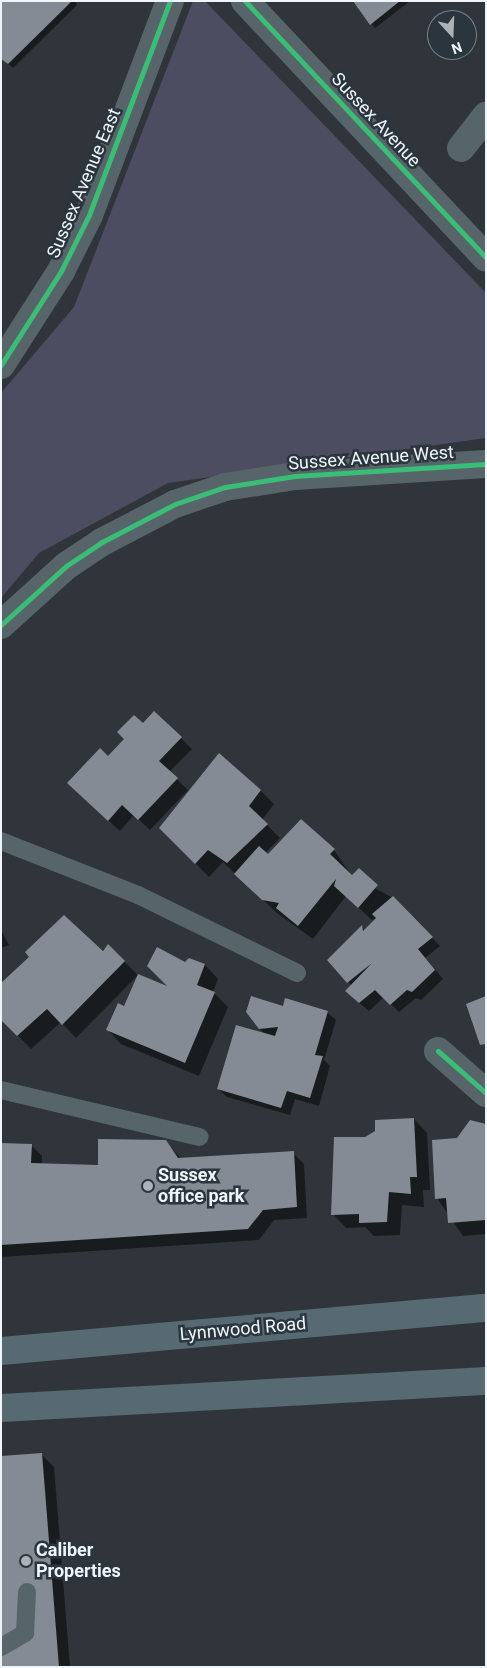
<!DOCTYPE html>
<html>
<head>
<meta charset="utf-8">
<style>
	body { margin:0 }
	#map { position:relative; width:487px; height:1668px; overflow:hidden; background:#2f353a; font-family:Roboto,sans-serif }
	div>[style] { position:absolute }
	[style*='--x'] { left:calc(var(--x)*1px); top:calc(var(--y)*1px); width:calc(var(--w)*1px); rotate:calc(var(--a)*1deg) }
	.green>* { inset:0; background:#4c4d60 }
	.shadow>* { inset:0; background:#0007 }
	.building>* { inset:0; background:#858b95 }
	.lane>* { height:18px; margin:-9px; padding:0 9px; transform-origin:9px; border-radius:9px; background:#576469 }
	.street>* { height:28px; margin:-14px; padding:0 14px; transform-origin:14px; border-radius:14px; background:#576469 }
	.primary>* { height:28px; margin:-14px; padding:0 14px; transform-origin:14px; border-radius:14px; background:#576a71 }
	.cycleway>* { height:5px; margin:-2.5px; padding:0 2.5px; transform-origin:2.5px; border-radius:2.5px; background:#3abd76 }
	.dots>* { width:14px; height:14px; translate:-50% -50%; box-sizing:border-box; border:2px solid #2b353e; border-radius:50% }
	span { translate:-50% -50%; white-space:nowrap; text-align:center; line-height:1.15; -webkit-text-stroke:5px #2b353e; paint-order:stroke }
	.street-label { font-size:18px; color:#eff6fb }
	.poi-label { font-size:18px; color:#eff6fb; font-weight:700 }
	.left { translate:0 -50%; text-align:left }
	.frame { position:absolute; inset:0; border:2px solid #eff6fb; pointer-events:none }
	.north { position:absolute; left:427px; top:10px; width:50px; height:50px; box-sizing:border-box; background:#2b353e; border:1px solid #79828a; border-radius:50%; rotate:160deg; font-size:14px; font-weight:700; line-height:20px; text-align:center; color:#eff6fb }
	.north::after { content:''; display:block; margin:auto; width:18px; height:22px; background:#acb2b7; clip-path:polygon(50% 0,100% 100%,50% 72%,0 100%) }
</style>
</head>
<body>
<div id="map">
	<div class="green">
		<i style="clip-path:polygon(193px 1px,205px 1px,486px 293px,486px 438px,168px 483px,39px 553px,1px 598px,1px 393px,74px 307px)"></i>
	</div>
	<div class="shadow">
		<i style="clip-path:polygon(1px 1px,75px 1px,77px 5px,13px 68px,1px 58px)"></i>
		<i style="clip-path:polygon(355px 1px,410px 1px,375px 28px)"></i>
		<i style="clip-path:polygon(143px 725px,181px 738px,192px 749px,169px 772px,188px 790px,150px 830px,134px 815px,120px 831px,79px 794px,108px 757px)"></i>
		<i style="clip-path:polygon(260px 790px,274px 804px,262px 820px,280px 838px,265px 853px,268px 856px,334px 850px,352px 876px,393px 898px,440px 946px,425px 958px,443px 979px,421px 1000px,416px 998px,399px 1012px,384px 997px,369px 1011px,355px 999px,352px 986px,329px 960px,362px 927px,365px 931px,377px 918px,372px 920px,346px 896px,313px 939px,277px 913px,223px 862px,209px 877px,160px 828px)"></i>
		<i style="clip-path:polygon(1px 930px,9px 945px,1px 948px)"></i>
		<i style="clip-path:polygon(108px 946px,138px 975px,76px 1038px,61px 1022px,31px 1049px,1px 1018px)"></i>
		<i style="clip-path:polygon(189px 959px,205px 965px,218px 979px,213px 992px,228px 1007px,199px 1076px,121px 1044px,108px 1030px,125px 1008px,172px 989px)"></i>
		<i style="clip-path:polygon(283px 1007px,327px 1012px,336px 1020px,324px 1060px,330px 1066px,319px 1106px,295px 1099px,290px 1115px,227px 1097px,218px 1089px,266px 1035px,260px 1029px)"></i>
		<i style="clip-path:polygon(414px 1119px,427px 1133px,430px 1190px,423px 1190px,424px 1207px,402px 1205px,400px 1235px,374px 1236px,365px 1227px,346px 1228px,333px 1214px,365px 1139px)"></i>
		<i style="clip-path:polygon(486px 1126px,486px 1234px,463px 1236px,437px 1198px,458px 1139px)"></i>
		<i style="clip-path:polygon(166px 1142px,181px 1159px,293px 1153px,304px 1164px,307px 1218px,274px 1220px,259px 1240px,1px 1257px,1px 1145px,31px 1145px,42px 1156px,42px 1165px,99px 1166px)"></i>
		<i style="clip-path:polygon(41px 1454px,54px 1467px,70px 1667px,1px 1667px)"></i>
	</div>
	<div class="building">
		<i style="clip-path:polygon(1px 1px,72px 1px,8px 64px,1px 59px)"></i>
		<i style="clip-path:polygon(353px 1px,400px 1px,370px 25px)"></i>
		<i style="clip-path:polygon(154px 711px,182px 737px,159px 761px,178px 778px,138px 820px,122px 805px,108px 821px,67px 783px,100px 748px,108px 756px,124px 739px,117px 732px,134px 715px,143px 723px)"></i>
		<i style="clip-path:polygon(219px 753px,261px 790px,249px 806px,268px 824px,227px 863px,208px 850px,195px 864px,159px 828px)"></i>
		<i style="clip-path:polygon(301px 819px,335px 849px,330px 854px,352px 875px,359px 868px,378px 885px,358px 908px,334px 886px,336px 879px,298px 926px,276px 908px,279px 903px,262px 900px,234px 874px,259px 846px,268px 854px)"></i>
		<i style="clip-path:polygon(393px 896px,433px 937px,418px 949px,435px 970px,412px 992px,407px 990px,390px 1005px,375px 990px,359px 1003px,345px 991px,372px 963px,347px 983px,327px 960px,362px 925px,363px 931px,376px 918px,372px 914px)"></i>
		<i style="clip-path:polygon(64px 915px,103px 951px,108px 944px,125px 961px,62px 1025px,47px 1009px,17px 1036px,1px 1020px,1px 983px,29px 957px,25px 952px)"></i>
		<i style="clip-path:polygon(157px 947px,185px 962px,189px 958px,205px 964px,197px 985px,215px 992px,185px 1063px,106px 1030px,118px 1003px,124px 1006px,138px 974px,167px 986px,147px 966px)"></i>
		<i style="clip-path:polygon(251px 996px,283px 1006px,285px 998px,328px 1011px,315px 1055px,323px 1056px,310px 1098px,287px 1091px,281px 1108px,217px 1089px,236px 1025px,275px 1036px,278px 1027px,259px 1029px,246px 1012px)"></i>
		<i style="clip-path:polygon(486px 996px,486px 1044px,480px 1045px,466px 1004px)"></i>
		<i style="clip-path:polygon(414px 1118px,417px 1177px,410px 1177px,411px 1194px,389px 1192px,387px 1222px,359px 1223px,359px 1214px,331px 1215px,334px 1137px,365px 1137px,375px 1131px,375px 1120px)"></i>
		<i style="clip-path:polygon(470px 1120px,486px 1124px,486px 1220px,448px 1223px,446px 1198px,435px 1199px,432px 1140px,457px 1138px)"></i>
		<i style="clip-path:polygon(98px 1139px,166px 1140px,178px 1158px,294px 1151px,297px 1207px,263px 1210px,248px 1229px,1px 1245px,1px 1143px,32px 1144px,31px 1163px,98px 1165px)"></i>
		<i style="clip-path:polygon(42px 1453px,59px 1667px,1px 1667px,1px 1456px)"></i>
	</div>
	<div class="lane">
		<i style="--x:1;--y:841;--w:147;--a:21.5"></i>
		<i style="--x:138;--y:895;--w:177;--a:26.1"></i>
		<i style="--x:1;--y:1090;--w:204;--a:13.3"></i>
		<i style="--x:1;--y:1647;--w:28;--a:-30"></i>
		<i style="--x:25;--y:1633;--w:41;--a:-87.2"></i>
	</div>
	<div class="street">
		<i style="--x:245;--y:1;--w:352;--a:46.8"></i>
		<i style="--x:461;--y:148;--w:41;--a:-52"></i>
		<i style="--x:1;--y:365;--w:112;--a:-57.4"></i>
		<i style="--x:61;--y:271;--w:63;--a:-63.4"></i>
		<i style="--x:89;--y:215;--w:229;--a:-69.3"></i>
		<i style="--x:1;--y:625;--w:88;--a:-42.2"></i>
		<i style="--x:66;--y:566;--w:43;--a:-33.7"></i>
		<i style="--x:102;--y:542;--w:82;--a:-27.5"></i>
		<i style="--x:175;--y:504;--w:53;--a:-18.8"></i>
		<i style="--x:225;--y:487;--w:71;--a:-8.9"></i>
		<i style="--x:295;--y:476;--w:191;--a:-3.6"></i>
		<i style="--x:438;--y:1051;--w:64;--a:41.2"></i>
	</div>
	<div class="primary">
		<i style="--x:1;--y:1351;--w:487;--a:-5.1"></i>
		<i style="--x:1;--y:1408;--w:486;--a:-3.2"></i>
	</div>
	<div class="cycleway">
		<i style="--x:245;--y:1;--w:352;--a:46.8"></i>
		<i style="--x:1;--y:365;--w:112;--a:-57.4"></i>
		<i style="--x:61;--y:271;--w:63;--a:-63.4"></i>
		<i style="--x:89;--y:215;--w:229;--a:-69.3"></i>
		<i style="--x:1;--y:625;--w:88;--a:-42.2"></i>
		<i style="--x:66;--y:566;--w:43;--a:-33.7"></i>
		<i style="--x:102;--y:542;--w:82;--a:-27.5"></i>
		<i style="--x:175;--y:504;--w:53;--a:-18.8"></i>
		<i style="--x:225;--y:487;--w:71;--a:-8.9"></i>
		<i style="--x:295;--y:476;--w:191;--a:-3.6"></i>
		<i style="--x:438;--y:1051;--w:64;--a:41.2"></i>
	</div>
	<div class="dots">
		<i style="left:148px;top:1186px;background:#acb2b7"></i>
		<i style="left:26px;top:1561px;background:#acb2b7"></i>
	</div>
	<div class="street-label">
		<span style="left:376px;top:120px;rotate:47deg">Sussex Avenue</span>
		<span style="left:84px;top:183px;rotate:-67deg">Sussex Avenue East</span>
		<span style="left:371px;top:458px;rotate:-4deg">Sussex Avenue West</span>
		<span style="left:243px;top:1329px;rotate:-5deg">Lynnwood Road</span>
	</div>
	<div class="poi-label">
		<span class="left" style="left:158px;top:1186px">Sussex<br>office park</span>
		<span class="left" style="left:36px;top:1561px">Caliber<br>Properties</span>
	</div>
	<div class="frame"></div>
	<div class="north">N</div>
</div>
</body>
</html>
